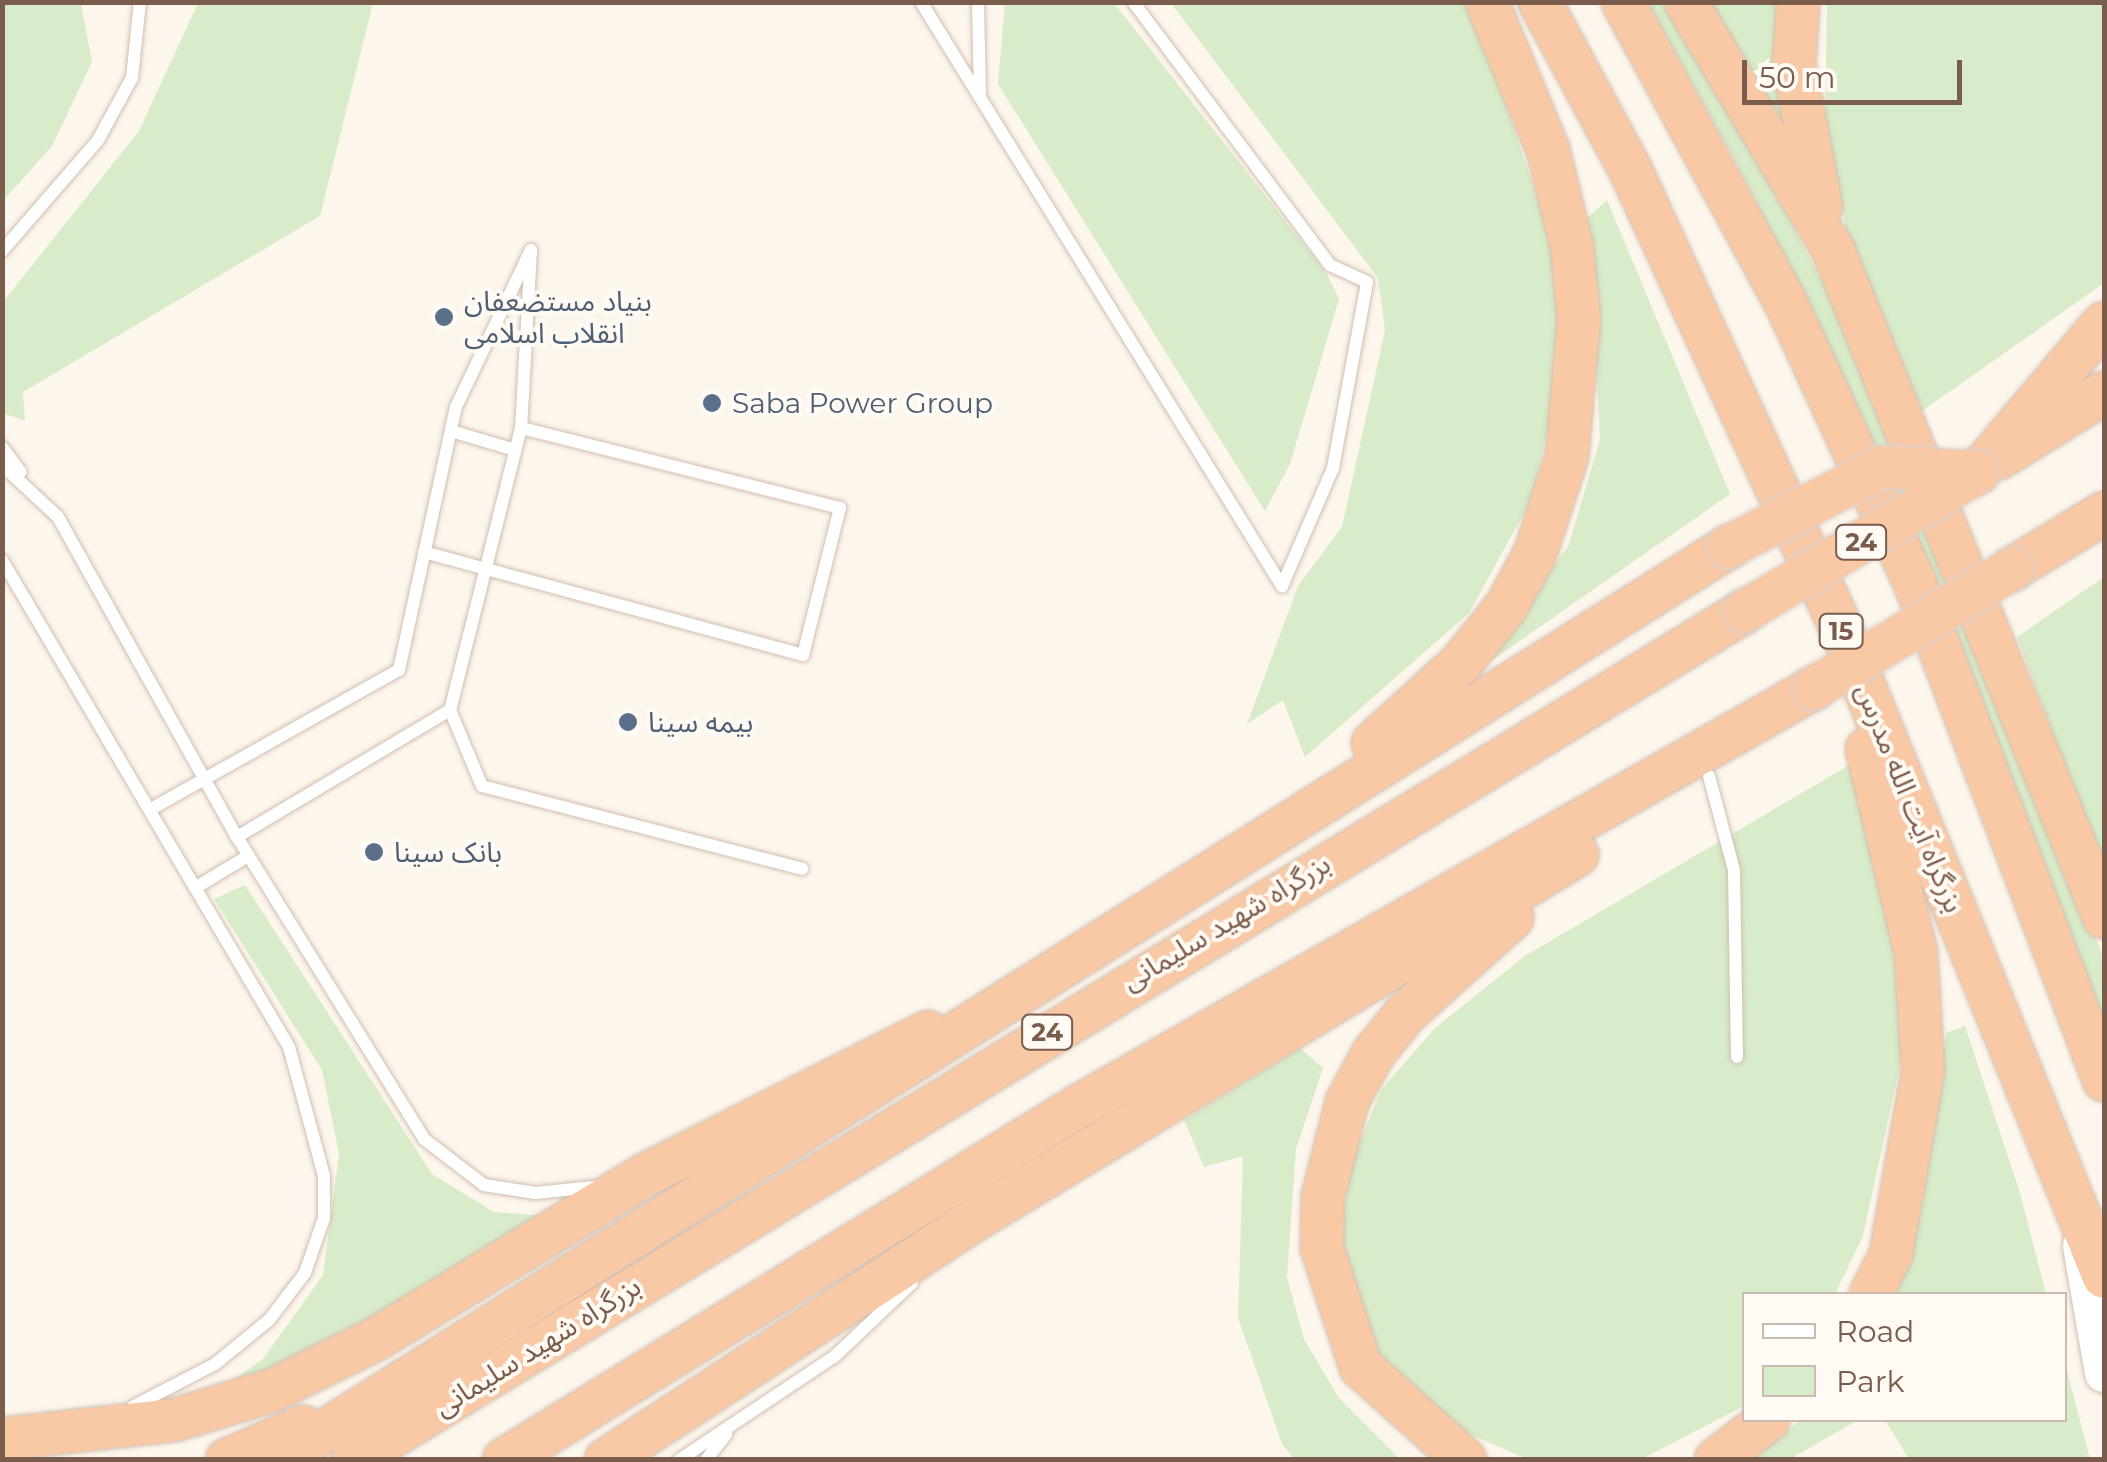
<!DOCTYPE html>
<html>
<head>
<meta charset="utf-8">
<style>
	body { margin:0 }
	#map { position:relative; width:2107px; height:1462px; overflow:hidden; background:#fdf6ec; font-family:Montserrat,"Noto Sans Arabic",sans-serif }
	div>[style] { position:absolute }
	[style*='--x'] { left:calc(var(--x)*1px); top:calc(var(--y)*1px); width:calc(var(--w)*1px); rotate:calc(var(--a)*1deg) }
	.green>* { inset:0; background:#d8ecc9 }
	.roads { filter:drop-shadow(0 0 2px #d1beb0) drop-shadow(0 0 2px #d1beb0) }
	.service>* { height:12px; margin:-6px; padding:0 6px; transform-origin:6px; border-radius:6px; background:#fff }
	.secondary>* { height:38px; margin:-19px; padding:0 19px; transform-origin:19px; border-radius:19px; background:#fff }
	.trunk>* { height:42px; margin:-21px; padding:0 21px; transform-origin:21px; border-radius:21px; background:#f9c8a4 }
	.bridges { filter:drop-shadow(0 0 2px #dad1cd) drop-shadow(0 0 2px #dad1cd) }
	.trunk-bridge>* { height:42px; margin:-21px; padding:0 21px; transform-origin:21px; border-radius:21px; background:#f9c8a4 }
	.dots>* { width:28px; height:28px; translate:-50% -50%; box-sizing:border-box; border:5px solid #fffaf3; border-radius:50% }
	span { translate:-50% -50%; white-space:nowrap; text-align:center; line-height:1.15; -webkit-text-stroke:8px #fffaf3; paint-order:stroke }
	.shield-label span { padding:2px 8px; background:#fffaf3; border:2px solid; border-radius:8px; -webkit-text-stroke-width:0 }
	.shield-label { font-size:25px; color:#7a5c4d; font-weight:700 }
	.service-label { font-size:28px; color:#4e5e75 }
	.left { translate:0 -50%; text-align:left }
	.street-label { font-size:28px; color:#7a5c4d }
	.frame { position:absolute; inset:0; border:5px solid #7a5c4d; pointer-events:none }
	.legend { position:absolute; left:1742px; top:1292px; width:325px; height:130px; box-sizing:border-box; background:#fffaf3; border:2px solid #cabbb1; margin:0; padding:12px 18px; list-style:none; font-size:30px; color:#7a5c4d }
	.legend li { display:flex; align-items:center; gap:20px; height:50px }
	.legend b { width:50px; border:2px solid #cabbb1 }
	.scale { position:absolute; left:1742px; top:60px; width:220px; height:45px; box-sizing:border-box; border:5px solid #7a5c4d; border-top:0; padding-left:12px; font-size:30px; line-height:35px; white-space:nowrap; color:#7a5c4d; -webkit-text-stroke:8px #fffaf3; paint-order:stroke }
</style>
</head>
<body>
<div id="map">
	<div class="green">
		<i style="clip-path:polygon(3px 2px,81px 3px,92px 62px,52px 146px,3px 201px)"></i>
		<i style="clip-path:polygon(198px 3px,373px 3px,320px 216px,23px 392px,25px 421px,3px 413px,3px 302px,139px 131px)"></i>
		<i style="clip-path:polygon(1005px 3px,1114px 3px,1327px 274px,1339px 299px,1290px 464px,1265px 511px,998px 84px)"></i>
		<i style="clip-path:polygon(1171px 3px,1472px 3px,1562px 272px,1553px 407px,1532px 499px,1469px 613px,1305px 757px,1283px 700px,1247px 724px,1298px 586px,1342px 527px,1385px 330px,1378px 278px)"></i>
		<i style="clip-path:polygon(1648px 3px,1678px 3px,1838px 313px,2079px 891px,2104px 960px,2104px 1023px,1948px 625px,1750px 188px)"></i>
		<i style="clip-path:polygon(1711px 3px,1778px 3px,1794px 154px)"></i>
		<i style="clip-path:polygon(1827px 3px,2104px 3px,2104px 283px,1922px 411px,1849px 242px,1825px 127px)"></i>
		<i style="clip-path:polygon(1607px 200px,1730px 494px,1464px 680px,1568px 547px,1600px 440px,1588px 217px)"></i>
		<i style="clip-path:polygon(2104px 577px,2104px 872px,2017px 637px)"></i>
		<i style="clip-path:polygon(1851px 764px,1894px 947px,1901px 1060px,1863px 1236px,1835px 1294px,1744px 1294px,1744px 1406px,1642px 1459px,1527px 1459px,1436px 1420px,1383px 1363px,1341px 1242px,1350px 1166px,1381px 1090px,1435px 1028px,1525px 956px)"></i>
		<i style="clip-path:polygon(245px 885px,432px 1174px,494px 1212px,544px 1216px,354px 1332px,217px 1392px,263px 1359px,323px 1275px,339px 1154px,322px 1070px,214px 899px)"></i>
		<i style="clip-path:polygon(1965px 1026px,2020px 1193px,2046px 1294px,1890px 1294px,1921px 1211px,1946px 1033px)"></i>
		<i style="clip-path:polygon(1300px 1048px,1323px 1068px,1296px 1149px,1287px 1277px,1304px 1339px,1339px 1398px,1400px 1459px,1294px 1459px,1282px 1444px,1238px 1318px,1243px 1156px,1204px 1167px,1184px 1120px)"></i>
		<i style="clip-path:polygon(2065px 1363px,2090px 1459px,1909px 1459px,1885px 1420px,2064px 1420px)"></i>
		<i style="clip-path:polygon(1800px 1420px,1858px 1420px,1790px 1459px,1752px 1459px)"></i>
	</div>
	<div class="roads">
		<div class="service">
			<i style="--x:921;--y:2;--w:687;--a:58.28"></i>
			<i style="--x:1282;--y:586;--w:129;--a:-66.6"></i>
			<i style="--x:1333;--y:468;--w:189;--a:-79.6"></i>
			<i style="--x:1367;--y:282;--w:41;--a:-155.3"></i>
			<i style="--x:1330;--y:265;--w:329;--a:-126.8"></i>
			<i style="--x:978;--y:2;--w:94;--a:88.8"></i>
			<i style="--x:2;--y:251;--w:147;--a:-49.1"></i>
			<i style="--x:98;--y:140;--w:71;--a:-61.3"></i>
			<i style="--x:132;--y:78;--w:76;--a:-84"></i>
			<i style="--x:451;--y:431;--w:67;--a:16.5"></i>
			<i style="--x:2;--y:447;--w:31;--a:53"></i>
			<i style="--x:2;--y:465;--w:76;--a:42.9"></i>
			<i style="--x:58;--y:517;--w:367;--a:60.8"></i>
			<i style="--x:237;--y:837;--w:355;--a:58.2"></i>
			<i style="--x:424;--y:1139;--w:76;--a:37.5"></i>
			<i style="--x:484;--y:1185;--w:52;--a:8.9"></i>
			<i style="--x:535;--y:1193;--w:59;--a:-5.8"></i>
			<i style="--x:424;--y:552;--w:393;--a:15.2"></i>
			<i style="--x:803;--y:655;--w:152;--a:-75.9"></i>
			<i style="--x:840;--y:508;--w:329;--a:-165.9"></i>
			<i style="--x:2;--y:560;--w:565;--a:59.49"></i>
			<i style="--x:289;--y:1047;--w:134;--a:74.8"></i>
			<i style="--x:324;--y:1176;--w:42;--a:90"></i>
			<i style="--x:324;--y:1218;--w:58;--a:109.1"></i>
			<i style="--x:305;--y:1273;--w:59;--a:127.5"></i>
			<i style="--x:269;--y:1320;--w:70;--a:140.8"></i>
			<i style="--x:215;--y:1364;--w:93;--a:152.6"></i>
			<i style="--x:450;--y:710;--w:82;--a:67.2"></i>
			<i style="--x:482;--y:786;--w:331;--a:14.5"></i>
			<i style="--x:1709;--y:776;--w:97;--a:75.1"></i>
			<i style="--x:1734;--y:870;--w:187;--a:89.1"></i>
			<i style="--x:151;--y:809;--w:284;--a:-29.3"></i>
			<i style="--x:399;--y:670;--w:269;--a:-77.8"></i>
			<i style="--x:456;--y:407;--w:174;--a:-64.5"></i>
			<i style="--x:531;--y:250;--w:178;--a:93.2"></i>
			<i style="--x:521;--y:428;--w:291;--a:104.1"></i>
			<i style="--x:450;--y:710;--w:248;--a:149.2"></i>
			<i style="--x:195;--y:888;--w:62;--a:-31.1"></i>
			<i style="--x:679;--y:1460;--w:187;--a:-33.7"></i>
			<i style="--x:835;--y:1356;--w:106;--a:-43.5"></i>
			<i style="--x:706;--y:1460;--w:33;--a:-52"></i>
		</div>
		<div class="secondary">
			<i style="--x:2082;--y:1246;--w:129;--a:80.2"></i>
		</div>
		<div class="trunk">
			<i style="--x:1540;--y:2;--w:190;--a:61.7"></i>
			<i style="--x:1630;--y:169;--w:493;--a:65.3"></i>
			<i style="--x:1836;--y:617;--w:712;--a:67.9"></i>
			<i style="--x:1623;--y:2;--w:345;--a:61.6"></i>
			<i style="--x:1787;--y:305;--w:306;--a:65.3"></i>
			<i style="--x:1915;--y:583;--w:532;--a:69.18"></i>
			<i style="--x:1686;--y:2;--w:288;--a:59.3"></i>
			<i style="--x:1833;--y:250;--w:720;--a:67.89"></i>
			<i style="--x:1798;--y:2;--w:63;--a:93.6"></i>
			<i style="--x:1794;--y:65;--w:144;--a:79.2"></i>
			<i style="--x:1999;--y:458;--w:123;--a:-31.8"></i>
			<i style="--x:1978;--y:472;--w:195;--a:-49.8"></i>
			<i style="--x:2012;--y:569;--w:108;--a:-31.3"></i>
			<i style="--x:1373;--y:743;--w:119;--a:-42.3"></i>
			<i style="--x:1461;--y:663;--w:72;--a:-51.2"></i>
			<i style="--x:1506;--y:607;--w:60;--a:-61.3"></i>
			<i style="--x:1535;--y:554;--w:103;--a:-71.9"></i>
			<i style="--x:1567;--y:456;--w:137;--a:-85"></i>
			<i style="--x:1579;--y:320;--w:73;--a:-95.5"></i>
			<i style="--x:1572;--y:247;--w:100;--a:-103.9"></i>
			<i style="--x:1548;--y:150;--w:160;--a:-112.4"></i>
			<i style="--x:1867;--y:749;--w:210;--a:76.5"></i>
			<i style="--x:1916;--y:953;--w:118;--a:86.6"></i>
			<i style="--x:1923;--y:1071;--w:187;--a:99.9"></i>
			<i style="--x:1891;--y:1255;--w:44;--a:117.1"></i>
			<i style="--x:2;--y:1439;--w:174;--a:-6.3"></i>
			<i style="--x:175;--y:1420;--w:102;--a:-17"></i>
			<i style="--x:273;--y:1390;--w:117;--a:-26.3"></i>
			<i style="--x:378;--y:1338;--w:313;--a:-31.4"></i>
			<i style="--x:645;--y:1175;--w:317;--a:-26.8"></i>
			<i style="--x:227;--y:1460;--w:83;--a:-23.5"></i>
			<i style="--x:279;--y:1460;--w:1713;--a:-32.21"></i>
			<i style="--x:353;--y:1460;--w:1630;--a:-31.38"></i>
			<i style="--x:504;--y:1460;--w:675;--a:-31.62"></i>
			<i style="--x:1079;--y:1106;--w:846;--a:-29.63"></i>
			<i style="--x:606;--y:1460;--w:455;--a:-33.1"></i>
			<i style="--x:987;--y:1212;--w:690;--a:-31.18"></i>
			<i style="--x:1465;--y:1460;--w:140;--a:-138.2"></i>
			<i style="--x:1361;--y:1367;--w:125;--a:-108.1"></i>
			<i style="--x:1322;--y:1248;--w:51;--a:-88.9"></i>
			<i style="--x:1323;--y:1197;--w:98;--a:-75.8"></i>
			<i style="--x:1347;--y:1102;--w:55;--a:-61.6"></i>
			<i style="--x:1373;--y:1054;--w:51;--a:-51.3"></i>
			<i style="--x:1405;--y:1014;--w:144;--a:-41.9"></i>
			<i style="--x:1716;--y:1460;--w:66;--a:-37.6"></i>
		</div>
	</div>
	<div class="bridges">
		<div class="trunk-bridge">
			<i style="--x:1728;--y:547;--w:174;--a:-27.3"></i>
			<i style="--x:1883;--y:467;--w:95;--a:3"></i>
			<i style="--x:1745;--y:611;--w:271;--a:-30.8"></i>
			<i style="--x:1814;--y:688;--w:231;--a:-31"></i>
		</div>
	</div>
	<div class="dots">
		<i style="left:444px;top:317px;background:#5c6f8a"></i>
		<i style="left:712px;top:403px;background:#5c6f8a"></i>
		<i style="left:628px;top:722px;background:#5c6f8a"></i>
		<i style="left:374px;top:852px;background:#5c6f8a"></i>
	</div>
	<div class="shield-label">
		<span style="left:1861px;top:542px">24</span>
		<span style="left:1841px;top:631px">15</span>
		<span style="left:1047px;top:1032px">24</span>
	</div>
	<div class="service-label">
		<span class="left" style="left:464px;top:317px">بنیاد مستضعفان<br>انقلاب اسلامی</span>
		<span class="left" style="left:732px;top:403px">Saba Power Group</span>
		<span class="left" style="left:648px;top:722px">بیمه سینا</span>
		<span class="left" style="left:394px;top:852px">بانک سینا</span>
	</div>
	<div class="street-label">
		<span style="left:1910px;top:798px;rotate:68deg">بزرگراه آیت الله مدرس</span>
		<span style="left:1226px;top:922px;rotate:-31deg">بزرگراه شهید سلیمانی</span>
		<span style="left:537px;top:1346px;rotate:-32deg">بزرگراه شهید سلیمانی</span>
	</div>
	<div class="frame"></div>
	<ul class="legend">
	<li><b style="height:12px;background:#fff"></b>Road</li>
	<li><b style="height:28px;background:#d8ecc9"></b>Park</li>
	</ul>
	<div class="scale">50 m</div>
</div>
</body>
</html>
